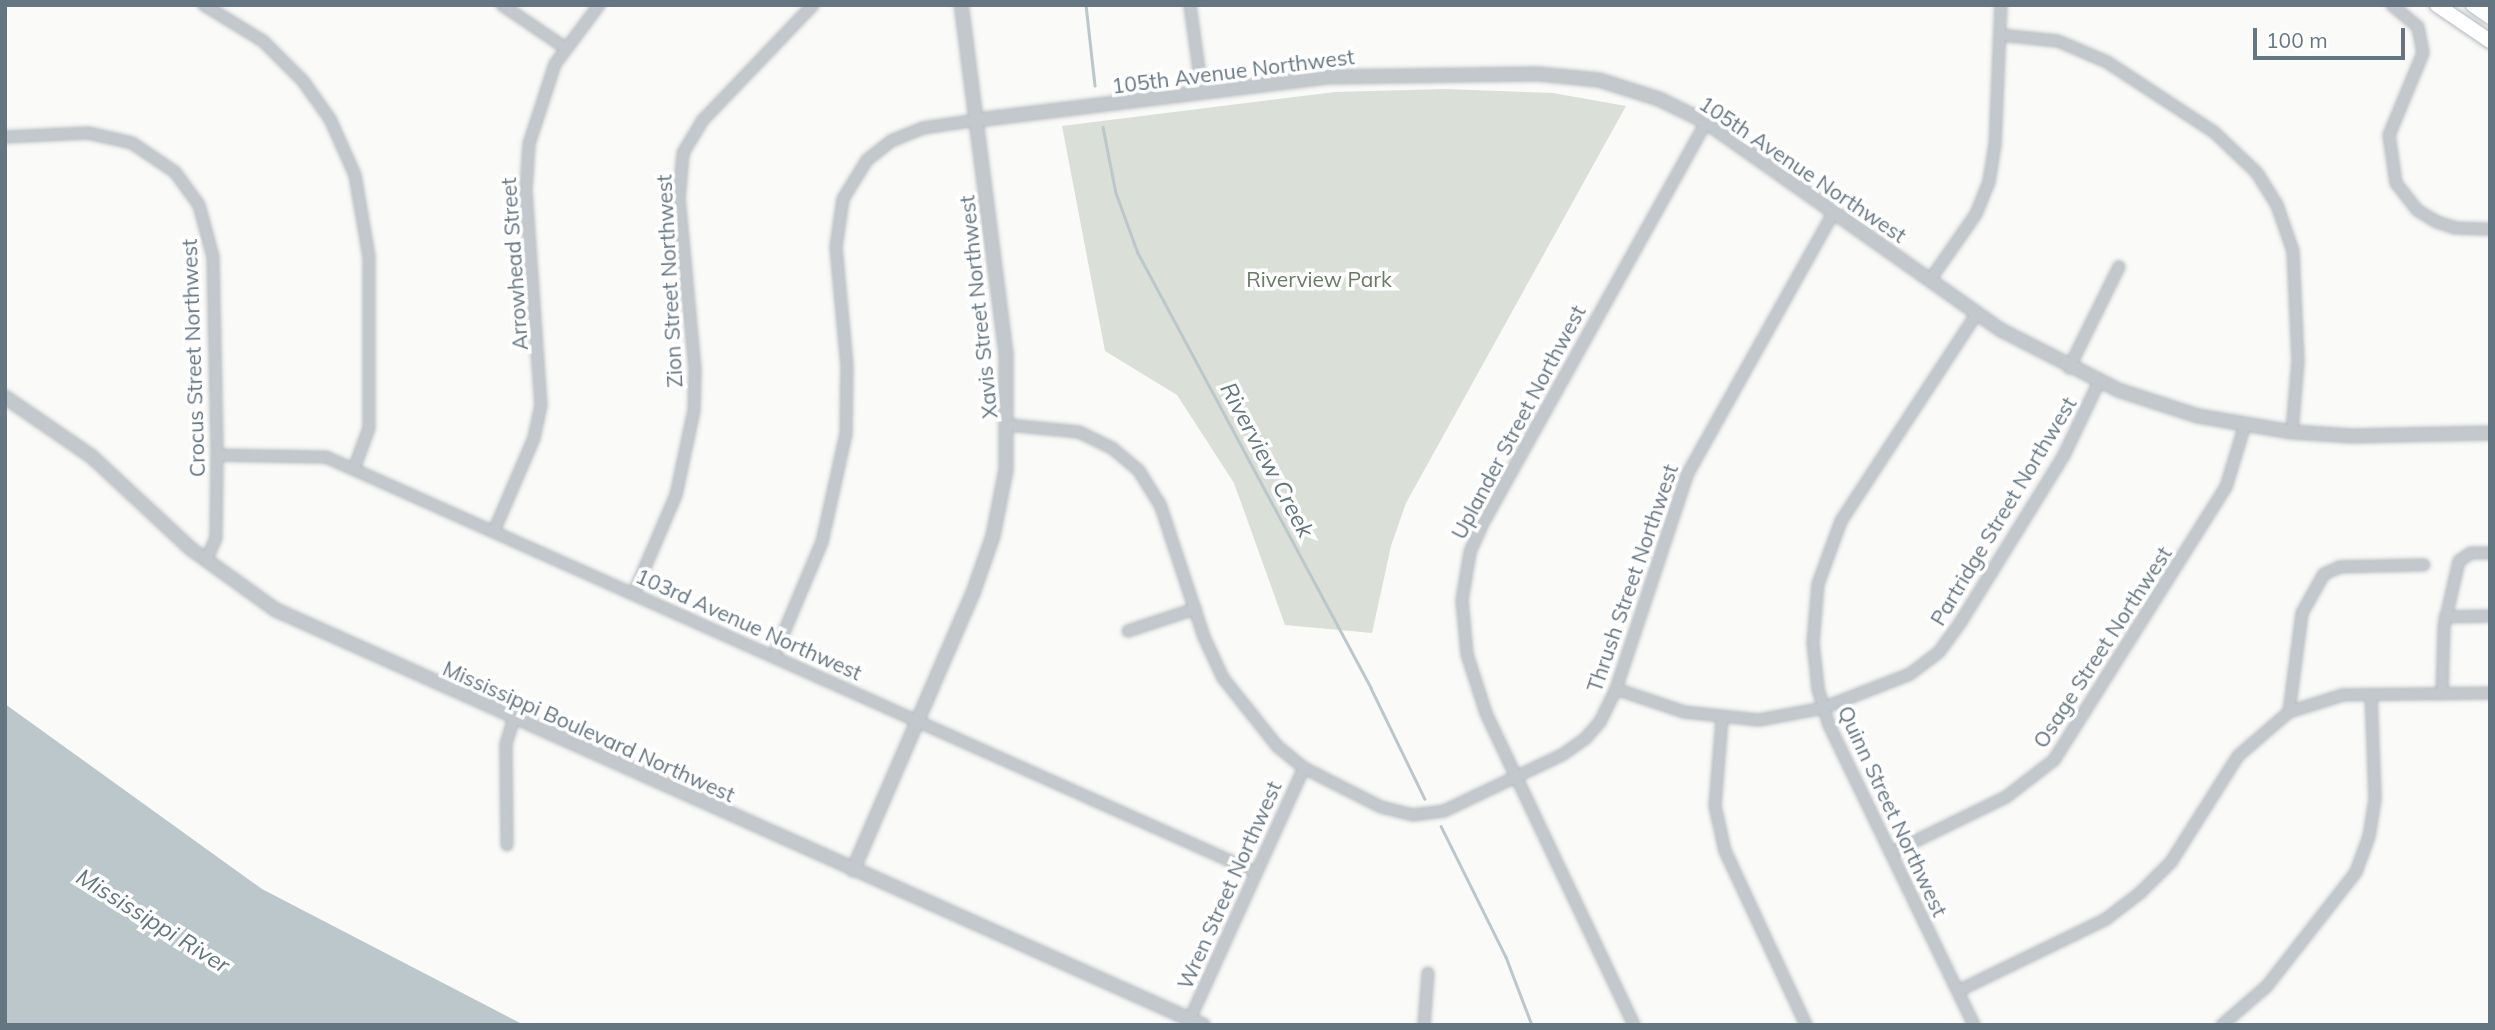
<!DOCTYPE html>
<html>
<head>
<meta charset="utf-8">
<style>
	body { margin:0 }
	#map { position:relative; width:2495px; height:1030px; overflow:hidden; background:#fafaf8; font-family:Mulish,sans-serif }
	div>[style] { position:absolute }
	[style*='--x'] { left:calc(var(--x)*1px); top:calc(var(--y)*1px); width:calc(var(--w)*1px); rotate:calc(var(--a)*1deg) }
	.green>* { inset:0; background:#dadfd7 }
	.water>* { inset:0; background:#bbc7cb }
	.stream>* { height:2.5px; margin:-1.25px; padding:0 1.25px; transform-origin:1.25px; border-radius:1.25px; background:#bbc7cb }
	.roads { filter:drop-shadow(0 0 2px #b3babf) drop-shadow(0 0 2px #b3babf) }
	.minor>* { height:10px; margin:-5px; padding:0 5px; transform-origin:5px; border-radius:5px; background:#c3c8cc }
	.tertiary>* { height:12px; margin:-6px; padding:0 6px; transform-origin:6px; border-radius:6px; background:#c3c8cc }
	.secondary>* { height:14px; margin:-7px; padding:0 7px; transform-origin:7px; border-radius:7px; background:#fff }
	span { translate:-50% -50%; white-space:nowrap; text-align:center; line-height:1.15; -webkit-text-stroke:7px #fff; paint-order:stroke }
	.street-label { font-size:21px; color:#657683 }
	.park-label { font-size:21px; color:#687a64 }
	.water-label { font-size:23px; color:#60757c; font-style:italic }
	.frame { position:absolute; inset:0; border:7px solid #657683; pointer-events:none }
	.scale { position:absolute; left:2253px; top:28px; width:152px; height:32px; box-sizing:border-box; border:4px solid #657683; border-top:0; padding-left:9px; font-size:21px; line-height:24px; white-space:nowrap; color:#657683; -webkit-text-stroke:5px #fff; paint-order:stroke }
</style>
</head>
<body>
<div id="map">
	<div class="green">
		<i style="clip-path:polygon(1445px 89px,1553px 93px,1626px 106px,1406px 503px,1391px 546px,1372px 633px,1285px 625px,1234px 483px,1177px 395px,1105px 351px,1062px 126px,1335px 92px)"></i>
	</div>
	<div class="water">
		<i style="clip-path:polygon(5px 704px,262px 889px,524px 1025px,5px 1025px)"></i>
	</div>
	<div class="stream">
		<i style="--x:1086;--y:5;--w:81;--a:83.6"></i>
		<i style="--x:1103;--y:127;--w:67;--a:78.9"></i>
		<i style="--x:1116;--y:193;--w:64;--a:69.9"></i>
		<i style="--x:1138;--y:253;--w:493;--a:61.8"></i>
		<i style="--x:1371;--y:688;--w:123;--a:64.1"></i>
		<i style="--x:1441;--y:826;--w:146;--a:63.6"></i>
		<i style="--x:1506;--y:957;--w:73;--a:69.1"></i>
	</div>
	<div class="roads">
		<div class="minor">
			<i style="--x:204;--y:5;--w:69;--a:31.4"></i>
			<i style="--x:263;--y:41;--w:57;--a:45"></i>
			<i style="--x:303;--y:81;--w:47;--a:54.6"></i>
			<i style="--x:330;--y:119;--w:61;--a:65.9"></i>
			<i style="--x:355;--y:175;--w:83;--a:80.3"></i>
			<i style="--x:369;--y:257;--w:171;--a:90"></i>
			<i style="--x:369;--y:428;--w:44;--a:110.1"></i>
			<i style="--x:502;--y:5;--w:75;--a:34.1"></i>
			<i style="--x:1190;--y:5;--w:88;--a:82.1"></i>
			<i style="--x:2392;--y:5;--w:34;--a:40"></i>
			<i style="--x:2418;--y:27;--w:26;--a:79"></i>
			<i style="--x:2423;--y:53;--w:89;--a:112.5"></i>
			<i style="--x:2389;--y:135;--w:49;--a:81.7"></i>
			<i style="--x:2396;--y:183;--w:34;--a:52"></i>
			<i style="--x:2417;--y:210;--w:23;--a:31"></i>
			<i style="--x:2437;--y:222;--w:19;--a:18"></i>
			<i style="--x:2455;--y:228;--w:35;--a:2"></i>
			<i style="--x:2000;--y:35;--w:58;--a:5.9"></i>
			<i style="--x:2058;--y:41;--w:53;--a:23.2"></i>
			<i style="--x:2107;--y:62;--w:128;--a:33.2"></i>
			<i style="--x:2214;--y:132;--w:59;--a:43.6"></i>
			<i style="--x:2257;--y:173;--w:38;--a:58"></i>
			<i style="--x:2277;--y:205;--w:49;--a:70.8"></i>
			<i style="--x:2293;--y:251;--w:110;--a:87.4"></i>
			<i style="--x:2298;--y:361;--w:71;--a:94.8"></i>
			<i style="--x:5;--y:137;--w:83;--a:-2.8"></i>
			<i style="--x:88;--y:133;--w:45;--a:12.8"></i>
			<i style="--x:132;--y:143;--w:52;--a:34"></i>
			<i style="--x:175;--y:172;--w:41;--a:54"></i>
			<i style="--x:199;--y:205;--w:54;--a:74.9"></i>
			<i style="--x:213;--y:257;--w:198;--a:88.8"></i>
			<i style="--x:217;--y:455;--w:83;--a:90.7"></i>
			<i style="--x:216;--y:538;--w:24;--a:114"></i>
			<i style="--x:1930;--y:280;--w:80;--a:-55.1"></i>
			<i style="--x:1976;--y:214;--w:35;--a:-68"></i>
			<i style="--x:1989;--y:182;--w:36;--a:-81"></i>
			<i style="--x:1995;--y:146;--w:141;--a:-87.6"></i>
			<i style="--x:2069;--y:368;--w:113;--a:-63.7"></i>
			<i style="--x:1009;--y:425;--w:70;--a:5.7"></i>
			<i style="--x:1079;--y:432;--w:37;--a:26"></i>
			<i style="--x:1112;--y:448;--w:35;--a:40"></i>
			<i style="--x:1139;--y:471;--w:39;--a:58"></i>
			<i style="--x:1160;--y:504;--w:140;--a:71.7"></i>
			<i style="--x:1204;--y:637;--w:45;--a:65.1"></i>
			<i style="--x:1223;--y:678;--w:87;--a:51.5"></i>
			<i style="--x:1277;--y:746;--w:35;--a:39"></i>
			<i style="--x:1304;--y:768;--w:86;--a:26.9"></i>
			<i style="--x:1381;--y:807;--w:32;--a:14"></i>
			<i style="--x:1412;--y:815;--w:32;--a:-7"></i>
			<i style="--x:1444;--y:811;--w:131;--a:-25.4"></i>
			<i style="--x:1562;--y:755;--w:28;--a:-35"></i>
			<i style="--x:1585;--y:739;--w:23;--a:-49"></i>
			<i style="--x:1600;--y:722;--w:37;--a:-64"></i>
			<i style="--x:1616;--y:689;--w:228;--a:-71.6"></i>
			<i style="--x:1688;--y:473;--w:299;--a:-60.8"></i>
			<i style="--x:217;--y:455;--w:109;--a:1.1"></i>
			<i style="--x:326;--y:457;--w:1017;--a:24.07"></i>
			<i style="--x:494;--y:531;--w:101;--a:-66.7"></i>
			<i style="--x:534;--y:438;--w:33;--a:-78"></i>
			<i style="--x:541;--y:406;--w:217;--a:-94"></i>
			<i style="--x:526;--y:190;--w:46;--a:-86.3"></i>
			<i style="--x:529;--y:144;--w:84;--a:-72"></i>
			<i style="--x:555;--y:64;--w:74;--a:-53.3"></i>
			<i style="--x:634;--y:593;--w:107;--a:-66.8"></i>
			<i style="--x:676;--y:495;--w:87;--a:-78"></i>
			<i style="--x:694;--y:410;--w:40;--a:-88.6"></i>
			<i style="--x:695;--y:370;--w:172;--a:-95.3"></i>
			<i style="--x:679;--y:199;--w:46;--a:-85"></i>
			<i style="--x:683;--y:153;--w:39;--a:-59"></i>
			<i style="--x:703;--y:120;--w:159;--a:-46.3"></i>
			<i style="--x:2445;--y:617;--w:45;--a:-1.3"></i>
			<i style="--x:1128;--y:631;--w:71;--a:-18.2"></i>
			<i style="--x:774;--y:656;--w:124;--a:-67.2"></i>
			<i style="--x:822;--y:542;--w:111;--a:-77.5"></i>
			<i style="--x:846;--y:434;--w:68;--a:-89.2"></i>
			<i style="--x:847;--y:366;--w:120;--a:-95.3"></i>
			<i style="--x:836;--y:247;--w:49;--a:-81.7"></i>
			<i style="--x:843;--y:199;--w:46;--a:-58.4"></i>
			<i style="--x:867;--y:160;--w:31;--a:-38"></i>
			<i style="--x:891;--y:141;--w:35;--a:-22"></i>
			<i style="--x:923;--y:128;--w:55;--a:-8.4"></i>
			<i style="--x:1616;--y:689;--w:72;--a:18.7"></i>
			<i style="--x:1684;--y:712;--w:75;--a:6.1"></i>
			<i style="--x:1759;--y:720;--w:65;--a:-10.6"></i>
			<i style="--x:1823;--y:708;--w:93;--a:-21.3"></i>
			<i style="--x:1910;--y:674;--w:36;--a:-37"></i>
			<i style="--x:1939;--y:652;--w:36;--a:-54"></i>
			<i style="--x:1960;--y:623;--w:198;--a:-58.2"></i>
			<i style="--x:2064;--y:455;--w:81;--a:-64.4"></i>
			<i style="--x:2442;--y:694;--w:68;--a:-88.3"></i>
			<i style="--x:2444;--y:626;--w:67;--a:-77"></i>
			<i style="--x:2459;--y:561;--w:14;--a:-34"></i>
			<i style="--x:2471;--y:553;--w:19;--a:0"></i>
			<i style="--x:2289;--y:712;--w:100;--a:-82.5"></i>
			<i style="--x:2302;--y:613;--w:45;--a:-60.6"></i>
			<i style="--x:2324;--y:574;--w:17;--a:-24"></i>
			<i style="--x:2340;--y:567;--w:84;--a:-1.4"></i>
			<i style="--x:1722;--y:719;--w:87;--a:94.6"></i>
			<i style="--x:1715;--y:806;--w:46;--a:77.5"></i>
			<i style="--x:1725;--y:851;--w:192;--a:65"></i>
			<i style="--x:507;--y:845;--w:101;--a:-90.6"></i>
			<i style="--x:506;--y:744;--w:27;--a:-73"></i>
			<i style="--x:1891;--y:853;--w:128;--a:-26"></i>
			<i style="--x:2006;--y:797;--w:61;--a:-37.6"></i>
			<i style="--x:2054;--y:760;--w:323;--a:-57.8"></i>
			<i style="--x:2226;--y:487;--w:65;--a:-73"></i>
			<i style="--x:1958;--y:991;--w:165;--a:-25.9"></i>
			<i style="--x:2106;--y:919;--w:43;--a:-37.4"></i>
			<i style="--x:2140;--y:893;--w:44;--a:-45"></i>
			<i style="--x:2171;--y:862;--w:125;--a:-57.7"></i>
			<i style="--x:2238;--y:756;--w:67;--a:-40.8"></i>
			<i style="--x:2289;--y:712;--w:57;--a:-17.5"></i>
			<i style="--x:2343;--y:695;--w:147;--a:-0.8"></i>
			<i style="--x:1190;--y:1019;--w:276;--a:-65.6"></i>
			<i style="--x:1424;--y:1025;--w:52;--a:-85.6"></i>
			<i style="--x:1634;--y:1025;--w:345;--a:-115.4"></i>
			<i style="--x:1486;--y:713;--w:62;--a:-107.9"></i>
			<i style="--x:1467;--y:654;--w:54;--a:-95.3"></i>
			<i style="--x:1462;--y:600;--w:49;--a:-80.5"></i>
			<i style="--x:1470;--y:552;--w:32;--a:-66"></i>
			<i style="--x:1483;--y:523;--w:459;--a:-60.9"></i>
			<i style="--x:1974;--y:1025;--w:333;--a:-115.8"></i>
			<i style="--x:1829;--y:725;--w:39;--a:-107"></i>
			<i style="--x:1818;--y:688;--w:45;--a:-96.3"></i>
			<i style="--x:1813;--y:643;--w:59;--a:-85.2"></i>
			<i style="--x:1818;--y:584;--w:67;--a:-69.9"></i>
			<i style="--x:1841;--y:521;--w:249;--a:-56.8"></i>
			<i style="--x:2222;--y:1025;--w:60;--a:-40.9"></i>
			<i style="--x:2267;--y:986;--w:145;--a:-52"></i>
			<i style="--x:2356;--y:872;--w:37;--a:-70"></i>
			<i style="--x:2369;--y:837;--w:39;--a:-81"></i>
			<i style="--x:2375;--y:798;--w:103;--a:-92.2"></i>
		</div>
		<div class="tertiary">
			<i style="--x:977;--y:120;--w:351;--a:-7"></i>
			<i style="--x:1325;--y:77;--w:213;--a:-0.8"></i>
			<i style="--x:1538;--y:74;--w:61;--a:5.6"></i>
			<i style="--x:1599;--y:80;--w:63;--a:17.6"></i>
			<i style="--x:1659;--y:99;--w:52;--a:26.1"></i>
			<i style="--x:1706;--y:122;--w:361;--a:35.2"></i>
			<i style="--x:2001;--y:330;--w:131;--a:27.1"></i>
			<i style="--x:2118;--y:390;--w:84;--a:18"></i>
			<i style="--x:2198;--y:416;--w:95;--a:9.7"></i>
			<i style="--x:2292;--y:432;--w:60;--a:3.8"></i>
			<i style="--x:2352;--y:436;--w:138;--a:-1.2"></i>
			<i style="--x:5;--y:397;--w:104;--a:34.5"></i>
			<i style="--x:91;--y:456;--w:137;--a:42.9"></i>
			<i style="--x:191;--y:549;--w:105;--a:35.7"></i>
			<i style="--x:276;--y:610;--w:1016;--a:24.12"></i>
			<i style="--x:853;--y:870;--w:302;--a:-66.6"></i>
			<i style="--x:973;--y:593;--w:60;--a:-70.7"></i>
			<i style="--x:993;--y:536;--w:67;--a:-78.9"></i>
			<i style="--x:1006;--y:470;--w:116;--a:-90"></i>
			<i style="--x:1006;--y:354;--w:352;--a:-97.3"></i>
		</div>
		<div class="secondary">
			<i style="--x:2437;--y:5;--w:64;--a:34.2"></i>
			<i style="--x:2473;--y:5;--w:21;--a:35"></i>
		</div>
	</div>
	<div class="street-label">
		<span style="left:1233px;top:71px;rotate:-7deg">105th Avenue Northwest</span>
		<span style="left:1803px;top:169px;rotate:34deg">105th Avenue Northwest</span>
		<span style="left:514px;top:264px;rotate:-94deg">Arrowhead Street</span>
		<span style="left:669px;top:281px;rotate:-93deg">Zion Street Northwest</span>
		<span style="left:978px;top:307px;rotate:-96deg">Xavis Street Northwest</span>
		<span style="left:193px;top:358px;rotate:-92deg">Crocus Street Northwest</span>
		<span style="left:1518px;top:422px;rotate:-62deg">Uplander Street Northwest</span>
		<span style="left:2003px;top:511px;rotate:-59deg">Partridge Street Northwest</span>
		<span style="left:1632px;top:578px;rotate:-71deg">Thrush Street Northwest</span>
		<span style="left:749px;top:624px;rotate:24deg">103rd Avenue Northwest</span>
		<span style="left:2102px;top:647px;rotate:-57deg">Osage Street Northwest</span>
		<span style="left:589px;top:731px;rotate:24deg">Mississippi Boulevard Northwest</span>
		<span style="left:1893px;top:811px;rotate:65deg">Quinn Street Northwest</span>
		<span style="left:1229px;top:885px;rotate:-66deg">Wren Street Northwest</span>
	</div>
	<div class="park-label">
		<span style="left:1319px;top:279px">Riverview Park</span>
	</div>
	<div class="water-label">
		<span style="left:1267px;top:460px;rotate:62deg">Riverview Creek</span>
		<span style="left:153px;top:921px;rotate:32deg">Mississippi River</span>
	</div>
	<div class="frame"></div>
	<div class="scale">100 m</div>
</div>
</body>
</html>
